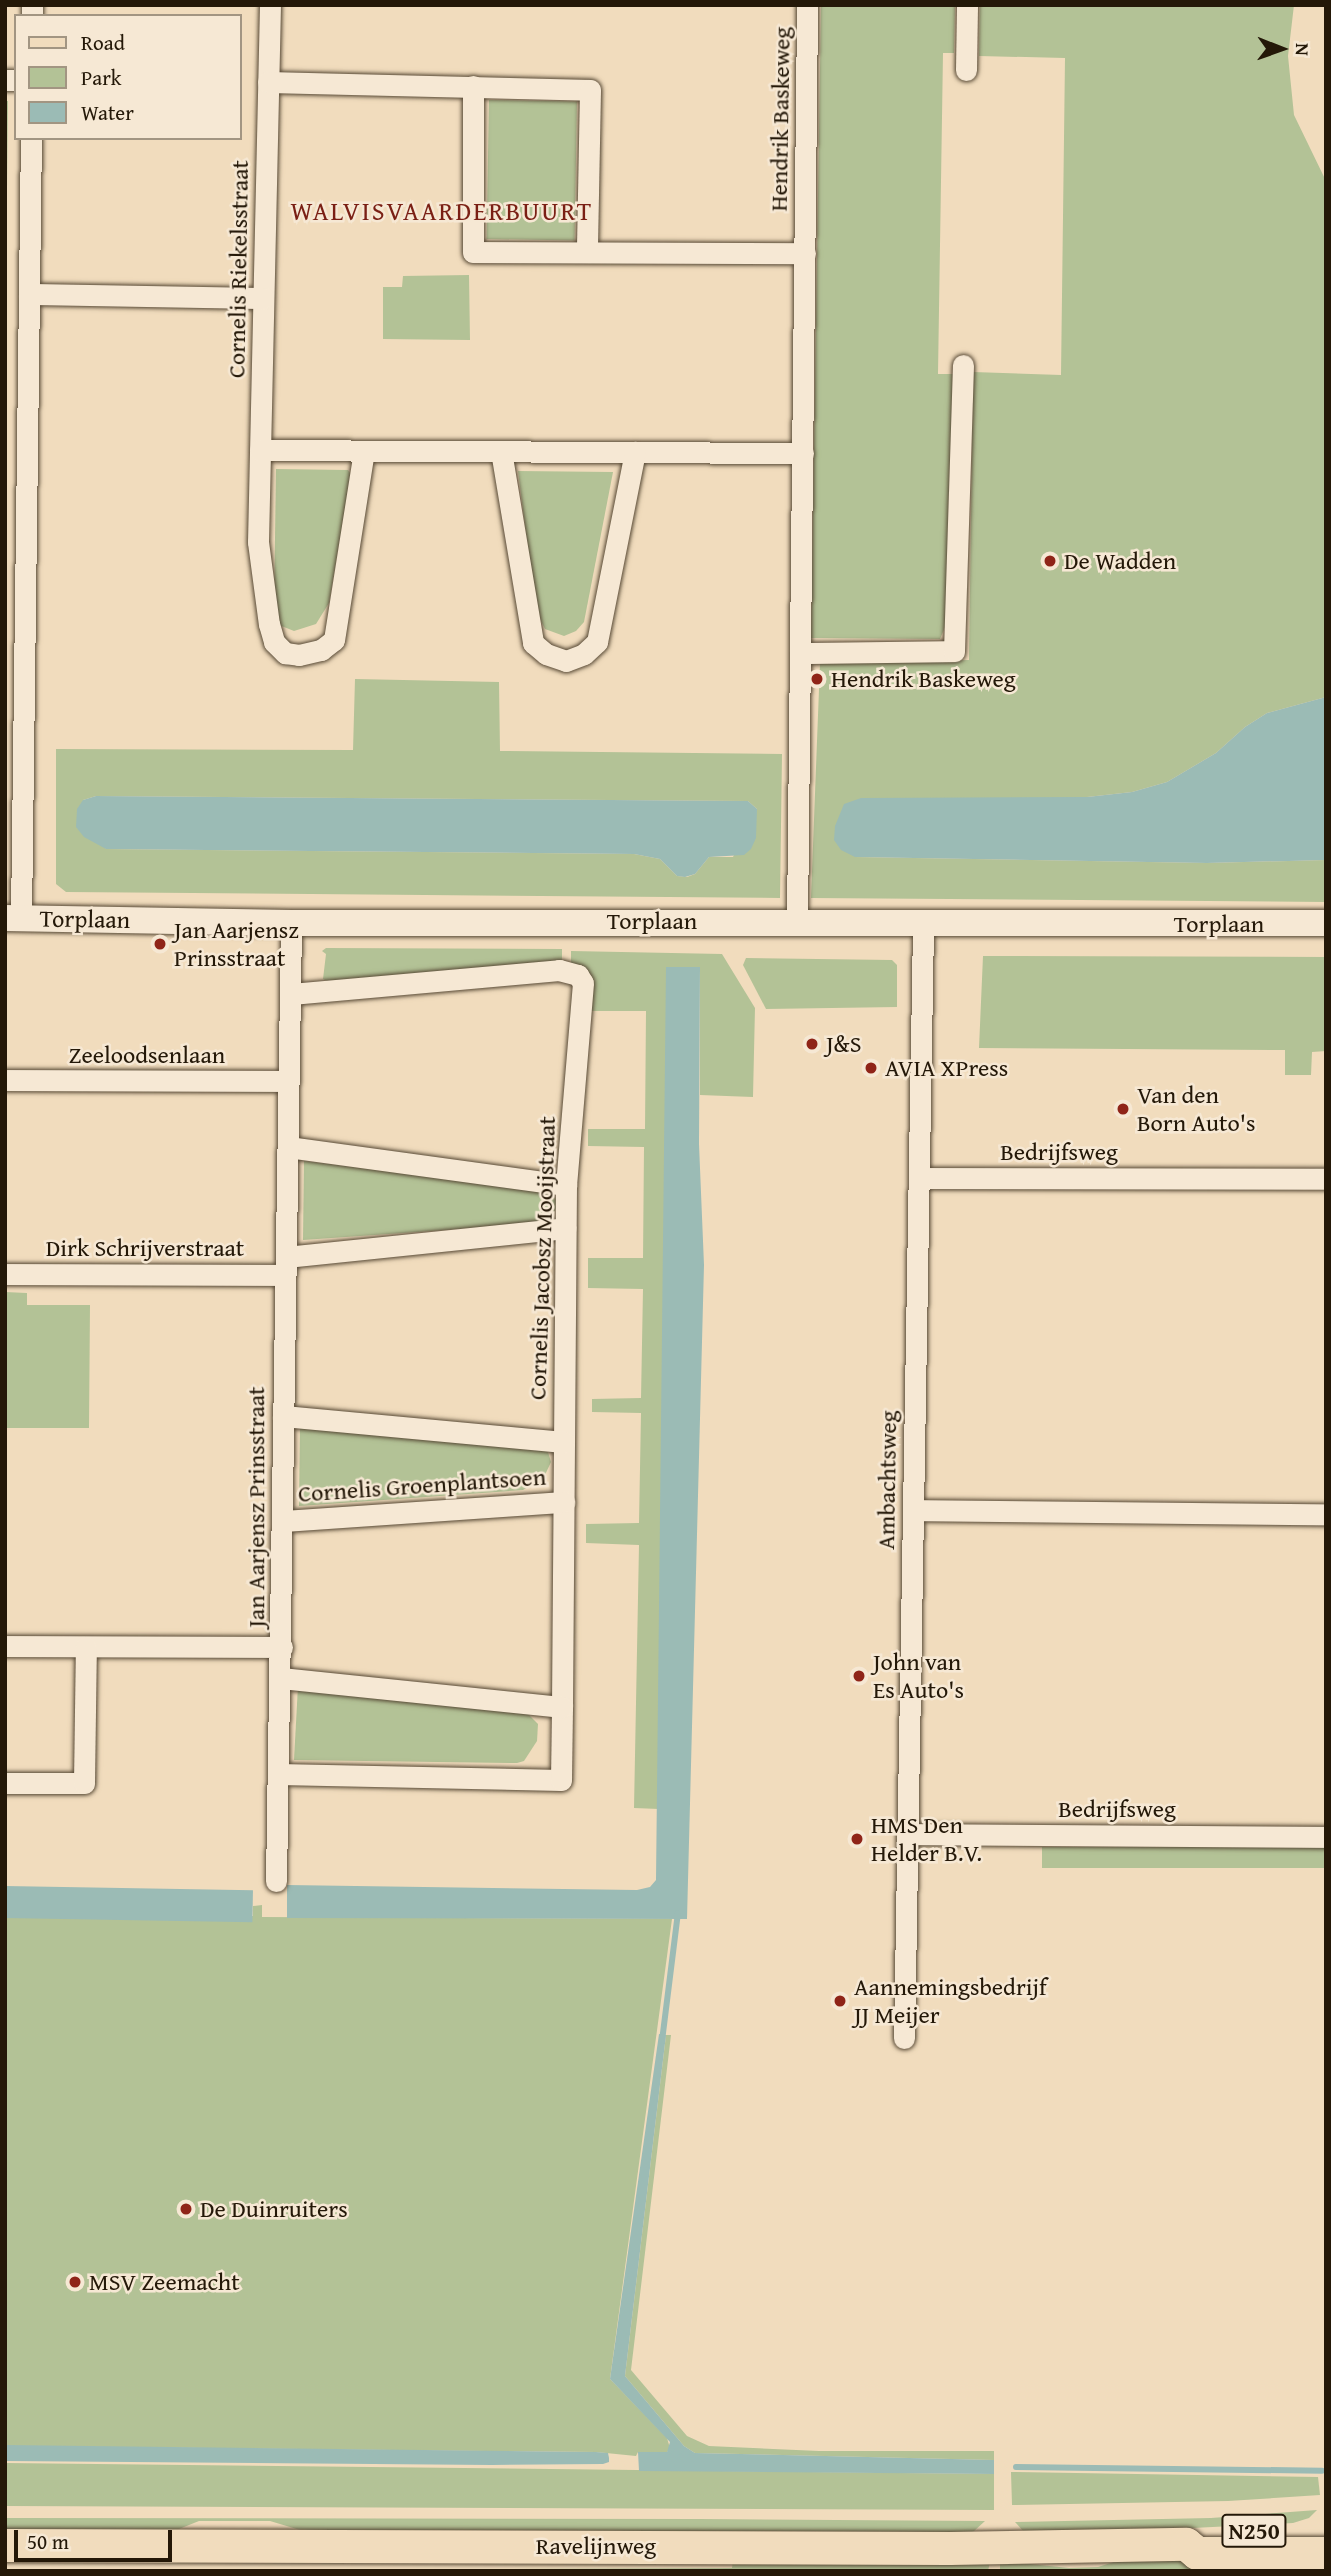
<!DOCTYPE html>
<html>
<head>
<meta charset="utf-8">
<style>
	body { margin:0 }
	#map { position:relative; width:1331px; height:2576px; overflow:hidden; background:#f1dcbd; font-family:"Gentium Book Plus",serif }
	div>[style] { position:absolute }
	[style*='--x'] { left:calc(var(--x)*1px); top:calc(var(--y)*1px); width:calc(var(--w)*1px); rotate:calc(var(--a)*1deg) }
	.green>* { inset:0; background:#b3c296; transform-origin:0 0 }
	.water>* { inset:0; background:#9bbbb5; transform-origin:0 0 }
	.stream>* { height:6px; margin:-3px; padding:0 3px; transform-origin:3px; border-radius:3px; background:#9bbbb5 }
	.roads { filter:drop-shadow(0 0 2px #574935) drop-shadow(0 0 2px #574935) }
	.minor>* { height:21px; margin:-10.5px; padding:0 10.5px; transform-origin:10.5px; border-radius:10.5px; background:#f6e8d4 }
	.tertiary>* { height:26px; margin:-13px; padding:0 13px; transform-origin:13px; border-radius:13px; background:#f6e8d4 }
	.primary>* { height:33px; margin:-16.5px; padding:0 16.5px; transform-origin:16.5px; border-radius:16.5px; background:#f1dcbd }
	.dots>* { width:19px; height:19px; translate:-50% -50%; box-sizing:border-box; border:4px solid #f6e8d4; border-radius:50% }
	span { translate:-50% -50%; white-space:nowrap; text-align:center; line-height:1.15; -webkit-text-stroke:5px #f6e8d4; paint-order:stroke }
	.shield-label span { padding:2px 5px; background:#f6e8d4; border:2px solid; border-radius:5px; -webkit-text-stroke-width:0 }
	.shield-label { font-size:23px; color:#241808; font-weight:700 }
	.street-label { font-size:24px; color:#241808 }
	.poi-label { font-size:24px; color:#241808 }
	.left { translate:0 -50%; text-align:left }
	.neighbourhood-label { font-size:26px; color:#7a1f14; letter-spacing:2px }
	.frame { position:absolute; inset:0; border:7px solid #241808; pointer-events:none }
	.legend { position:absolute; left:14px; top:14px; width:228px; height:126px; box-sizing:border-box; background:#f6e8d4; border:2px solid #a29582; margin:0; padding:9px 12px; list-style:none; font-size:21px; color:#241808 }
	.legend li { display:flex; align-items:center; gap:14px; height:35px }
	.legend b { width:35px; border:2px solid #a29582 }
	.north { position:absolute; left:1247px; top:14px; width:70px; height:70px; -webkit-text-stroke:5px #f6e8d4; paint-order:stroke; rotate:91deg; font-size:19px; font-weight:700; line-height:28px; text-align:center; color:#241808 }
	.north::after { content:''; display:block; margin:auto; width:24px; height:32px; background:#241808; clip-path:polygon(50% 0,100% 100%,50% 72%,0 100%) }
	.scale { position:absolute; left:14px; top:2530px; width:158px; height:32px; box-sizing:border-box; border:4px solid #241808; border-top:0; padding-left:9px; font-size:21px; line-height:24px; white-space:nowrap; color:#241808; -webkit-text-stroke:5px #f6e8d4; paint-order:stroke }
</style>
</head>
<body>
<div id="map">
	<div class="green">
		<i style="clip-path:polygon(821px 5px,955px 5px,954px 53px,943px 53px,938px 374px,953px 374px,951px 613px,940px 639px,811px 638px)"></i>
		<i style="clip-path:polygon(980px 5px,1294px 5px,1288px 56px,1294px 115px,1326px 181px,1326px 697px,1267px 713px,1245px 727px,1216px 753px,1167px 782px,1132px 792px,1087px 797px,855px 857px,1207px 863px,1326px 860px,1326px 902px,811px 898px,820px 663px,969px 660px,973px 372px,1061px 375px,1065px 58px,979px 56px)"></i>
		<i style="left:489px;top:100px;width:88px;height:139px;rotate:1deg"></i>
		<i style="clip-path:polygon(5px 101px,8px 101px,5px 363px)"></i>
		<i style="clip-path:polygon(469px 275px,470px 340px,383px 339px,383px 287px,402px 287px,403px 276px)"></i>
		<i style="clip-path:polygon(276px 469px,348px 470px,351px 474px,329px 603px,316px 624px,294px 631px,279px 625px,274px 608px)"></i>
		<i style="clip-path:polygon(518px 471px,613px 472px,584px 622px,576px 631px,564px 636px,545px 629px,536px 611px)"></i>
		<i style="clip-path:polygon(evenodd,355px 679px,499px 682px,500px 751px,782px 754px,780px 898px,66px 892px,56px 884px,56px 749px,353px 750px,355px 679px,96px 796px,748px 801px,757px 809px,733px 857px,709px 857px,695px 874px,687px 877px,677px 876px,660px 859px,634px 854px,106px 849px,83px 800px,96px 796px)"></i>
		<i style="clip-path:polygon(326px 948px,562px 949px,562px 964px,327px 981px,323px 979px,326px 954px,322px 951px)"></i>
		<i style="clip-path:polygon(571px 951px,722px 954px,755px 1008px,753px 1097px,700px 1095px,700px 967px,667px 967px,659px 1809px,634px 1808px,639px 1545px,586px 1543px,586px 1524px,639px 1523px,641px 1413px,592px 1412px,592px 1399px,641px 1398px,643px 1289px,588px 1288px,588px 1258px,643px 1258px,644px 1147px,588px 1146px,588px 1129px,645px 1129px,646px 1011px,589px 1011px,571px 964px)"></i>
		<i style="clip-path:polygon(983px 956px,1326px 957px,1326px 1051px,1312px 1052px,1311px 1075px,1285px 1075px,1285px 1050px,979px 1048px)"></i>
		<i style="clip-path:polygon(746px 958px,892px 960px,897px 965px,897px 1007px,766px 1009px,743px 965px)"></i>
		<i style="clip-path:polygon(304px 1161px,538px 1189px,556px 1199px,557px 1207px,548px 1220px,533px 1224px,303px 1240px)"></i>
		<i style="clip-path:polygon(5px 1292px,27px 1293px,27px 1305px,90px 1305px,89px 1428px,5px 1428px)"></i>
		<i style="clip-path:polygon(300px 1425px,536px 1448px,548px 1452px,551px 1462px,544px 1477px,523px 1490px,299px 1506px)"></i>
		<i style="clip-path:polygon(298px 1686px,526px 1712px,538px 1724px,537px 1741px,524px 1761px,517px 1763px,294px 1760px)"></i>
		<i style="left:1042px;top:1847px;width:284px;height:21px"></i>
		<i style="clip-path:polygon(262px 1905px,262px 1917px,672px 1919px,610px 2379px,667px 2438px,670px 2448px,667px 2452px,638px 2452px,636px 2456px,596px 2452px,5px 2446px,5px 1915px,253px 1916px,253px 1906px)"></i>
		<i style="clip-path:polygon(666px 2035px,671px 2035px,631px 2370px,687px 2436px,709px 2446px,819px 2451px,994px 2451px,994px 2460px,695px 2453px,684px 2446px,625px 2376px)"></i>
		<i style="clip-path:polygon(5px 2463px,994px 2474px,994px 2510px,5px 2506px)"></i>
		<i style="clip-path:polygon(1011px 2472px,1318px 2477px,1320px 2495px,1228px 2501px,1012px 2505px)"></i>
		<i style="clip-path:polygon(1317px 2510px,1309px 2518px,1293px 2523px,1173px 2529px,1024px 2532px,1015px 2522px,1211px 2518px)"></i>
		<i style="clip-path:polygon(5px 2518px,699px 2519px,985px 2521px,973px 2532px,300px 2530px,270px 2521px,199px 2521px,174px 2531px,5px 2531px)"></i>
		<i style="clip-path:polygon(1123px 2559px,1326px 2562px,1326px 2571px,1000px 2571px,1000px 2561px,1069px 2568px,1098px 2567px)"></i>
		<i style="clip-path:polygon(733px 2561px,990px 2562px,988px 2571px,5px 2571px,732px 2568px)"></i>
	</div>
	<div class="water">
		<i style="clip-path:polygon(1326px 697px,1326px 860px,1207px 863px,855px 857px,841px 850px,834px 840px,835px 826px,844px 804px,861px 798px,1087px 797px,1132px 792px,1167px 782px,1216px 753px,1245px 727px,1267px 713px)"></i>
		<i style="clip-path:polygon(96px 796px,748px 801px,757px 809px,756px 838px,751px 849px,744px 855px,709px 857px,695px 874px,685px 877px,677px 876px,660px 859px,634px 854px,106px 849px,84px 837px,76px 827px,77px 809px,83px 800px)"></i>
		<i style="clip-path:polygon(666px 967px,700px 967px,699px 1144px,704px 1265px,687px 1919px,287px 1918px,287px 1885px,637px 1890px,650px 1887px,656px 1880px)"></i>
		<i style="left:5px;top:1886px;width:248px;height:32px;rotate:1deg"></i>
		<i style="clip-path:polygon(659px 2034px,666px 2035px,625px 2376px,684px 2446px,695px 2453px,994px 2460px,994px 2474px,639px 2471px,638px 2452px,667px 2452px,670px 2442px,610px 2379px)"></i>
		<i style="clip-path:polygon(5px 2445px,596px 2452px,608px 2453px,609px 2458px,609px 2462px,603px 2464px,492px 2465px,5px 2461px)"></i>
	</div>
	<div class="stream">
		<i style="--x:662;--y:2041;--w:129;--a:-82.9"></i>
		<i style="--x:1016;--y:2467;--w:306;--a:0.7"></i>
	</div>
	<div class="roads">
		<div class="minor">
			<i style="--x:270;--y:5;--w:537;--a:91.28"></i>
			<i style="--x:258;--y:542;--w:83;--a:82.4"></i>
			<i style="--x:269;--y:624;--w:19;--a:74"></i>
			<i style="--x:274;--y:642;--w:16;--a:45"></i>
			<i style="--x:285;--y:653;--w:14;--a:8"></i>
			<i style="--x:299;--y:655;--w:23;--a:-13"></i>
			<i style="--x:321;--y:650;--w:16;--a:-38"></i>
			<i style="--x:334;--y:640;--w:191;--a:-81"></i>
			<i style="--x:32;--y:16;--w:11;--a:-90"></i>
			<i style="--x:966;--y:70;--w:65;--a:-89.1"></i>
			<i style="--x:5;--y:80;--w:11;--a:0"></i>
			<i style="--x:268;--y:82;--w:322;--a:1.4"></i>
			<i style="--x:590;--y:90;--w:162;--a:91.1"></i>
			<i style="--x:473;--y:86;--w:166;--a:90"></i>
			<i style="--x:473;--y:252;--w:332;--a:0.2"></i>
			<i style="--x:29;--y:294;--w:234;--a:1"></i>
			<i style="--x:260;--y:450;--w:543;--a:0.32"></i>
			<i style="--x:501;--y:451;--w:195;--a:80.5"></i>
			<i style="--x:533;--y:643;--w:17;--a:40"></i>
			<i style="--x:546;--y:654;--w:21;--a:19"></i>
			<i style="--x:566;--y:661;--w:19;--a:-21"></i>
			<i style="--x:584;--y:654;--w:18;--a:-43"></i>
			<i style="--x:597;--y:642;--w:194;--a:-78.7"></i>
			<i style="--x:800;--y:653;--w:154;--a:-0.7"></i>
			<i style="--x:954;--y:651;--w:286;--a:-88.2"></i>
			<i style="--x:21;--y:918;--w:780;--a:-89.27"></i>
			<i style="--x:797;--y:921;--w:916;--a:-89.37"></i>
			<i style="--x:291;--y:994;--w:269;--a:-5.1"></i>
			<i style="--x:559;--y:970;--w:20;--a:15"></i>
			<i style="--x:578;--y:975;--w:9;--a:58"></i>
			<i style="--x:583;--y:983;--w:203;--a:94.8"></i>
			<i style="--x:566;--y:1185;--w:522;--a:90.44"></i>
			<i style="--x:5;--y:1080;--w:283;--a:0.2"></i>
			<i style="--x:288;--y:1147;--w:281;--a:7.8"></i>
			<i style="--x:919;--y:1178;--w:407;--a:0.1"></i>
			<i style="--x:286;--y:1257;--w:281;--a:-5.9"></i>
			<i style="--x:5;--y:1274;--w:280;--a:0.2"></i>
			<i style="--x:283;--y:1416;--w:282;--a:5.3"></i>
			<i style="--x:913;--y:1510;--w:413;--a:0.6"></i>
			<i style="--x:283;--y:1521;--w:282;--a:-3.9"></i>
			<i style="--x:5;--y:1646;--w:277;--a:0.2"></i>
			<i style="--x:278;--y:1774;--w:283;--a:1.2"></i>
			<i style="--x:561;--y:1780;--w:73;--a:-89.2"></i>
			<i style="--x:562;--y:1707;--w:282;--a:-174.1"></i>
			<i style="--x:5;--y:1783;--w:79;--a:0"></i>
			<i style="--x:84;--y:1783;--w:136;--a:-89.2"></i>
			<i style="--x:907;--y:1834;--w:419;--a:0.4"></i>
			<i style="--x:276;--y:1881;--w:958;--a:-89.1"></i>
			<i style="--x:904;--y:2038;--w:1116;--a:-89.02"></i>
		</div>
		<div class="tertiary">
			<i style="--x:5;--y:918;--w:286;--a:1"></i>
			<i style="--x:291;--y:923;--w:1035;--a:0"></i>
		</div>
		<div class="primary">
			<i style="--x:5;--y:2545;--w:944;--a:0.18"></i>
			<i style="--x:949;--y:2548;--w:237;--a:-1"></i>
			<i style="--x:1186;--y:2544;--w:14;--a:39"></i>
			<i style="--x:1197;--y:2553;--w:129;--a:0"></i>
		</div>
	</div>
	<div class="dots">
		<i style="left:1050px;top:561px;background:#8f2418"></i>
		<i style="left:817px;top:679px;background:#8f2418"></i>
		<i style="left:160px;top:944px;background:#8f2418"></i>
		<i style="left:812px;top:1044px;background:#8f2418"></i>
		<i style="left:871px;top:1068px;background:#8f2418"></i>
		<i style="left:1123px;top:1109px;background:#8f2418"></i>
		<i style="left:859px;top:1676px;background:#8f2418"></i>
		<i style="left:857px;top:1839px;background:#8f2418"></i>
		<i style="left:840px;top:2001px;background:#8f2418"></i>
		<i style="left:186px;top:2209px;background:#8f2418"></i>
		<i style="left:75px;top:2282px;background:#8f2418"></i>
	</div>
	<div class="shield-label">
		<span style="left:1254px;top:2531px">N250</span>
	</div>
	<div class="street-label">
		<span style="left:780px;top:119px;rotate:-89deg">Hendrik Baskeweg</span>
		<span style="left:238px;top:269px;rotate:-89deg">Cornelis Riekelsstraat</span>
		<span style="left:85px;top:919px;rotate:1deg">Torplaan</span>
		<span style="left:652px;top:921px">Torplaan</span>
		<span style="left:1219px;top:924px">Torplaan</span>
		<span style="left:147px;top:1055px">Zeeloodsenlaan</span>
		<span style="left:1059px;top:1152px">Bedrijfsweg</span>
		<span style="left:145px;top:1248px">Dirk Schrijverstraat</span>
		<span style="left:542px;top:1258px;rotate:-88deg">Cornelis Jacobsz Mooijstraat</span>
		<span style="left:887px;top:1480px;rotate:-89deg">Ambachtsweg</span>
		<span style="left:422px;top:1485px;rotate:-4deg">Cornelis Groenplantsoen</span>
		<span style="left:256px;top:1507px;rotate:-90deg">Jan Aarjensz Prinsstraat</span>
		<span style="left:1117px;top:1809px">Bedrijfsweg</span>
		<span style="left:596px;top:2546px">Ravelijnweg</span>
	</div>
	<div class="poi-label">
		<span class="left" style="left:1064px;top:561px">De Wadden</span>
		<span class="left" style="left:831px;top:679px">Hendrik Baskeweg</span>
		<span class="left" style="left:174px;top:944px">Jan Aarjensz<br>Prinsstraat</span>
		<span class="left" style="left:826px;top:1044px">J&amp;S</span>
		<span class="left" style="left:885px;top:1068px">AVIA XPress</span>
		<span class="left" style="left:1137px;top:1109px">Van den<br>Born Auto's</span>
		<span class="left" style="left:873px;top:1676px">John van<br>Es Auto's</span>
		<span class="left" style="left:871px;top:1839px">HMS Den<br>Helder B.V.</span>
		<span class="left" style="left:854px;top:2001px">Aannemingsbedrijf<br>JJ Meijer</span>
		<span class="left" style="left:200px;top:2209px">De Duinruiters</span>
		<span class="left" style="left:89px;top:2282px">MSV Zeemacht</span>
	</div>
	<div class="neighbourhood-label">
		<span style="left:442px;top:211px">WALVISVAARDERBUURT</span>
	</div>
	<div class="frame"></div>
	<ul class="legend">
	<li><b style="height:9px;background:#f1dcbd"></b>Road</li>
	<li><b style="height:19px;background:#b3c296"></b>Park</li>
	<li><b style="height:19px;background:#9bbbb5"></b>Water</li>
	</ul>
	<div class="north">N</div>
	<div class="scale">50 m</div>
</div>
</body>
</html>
